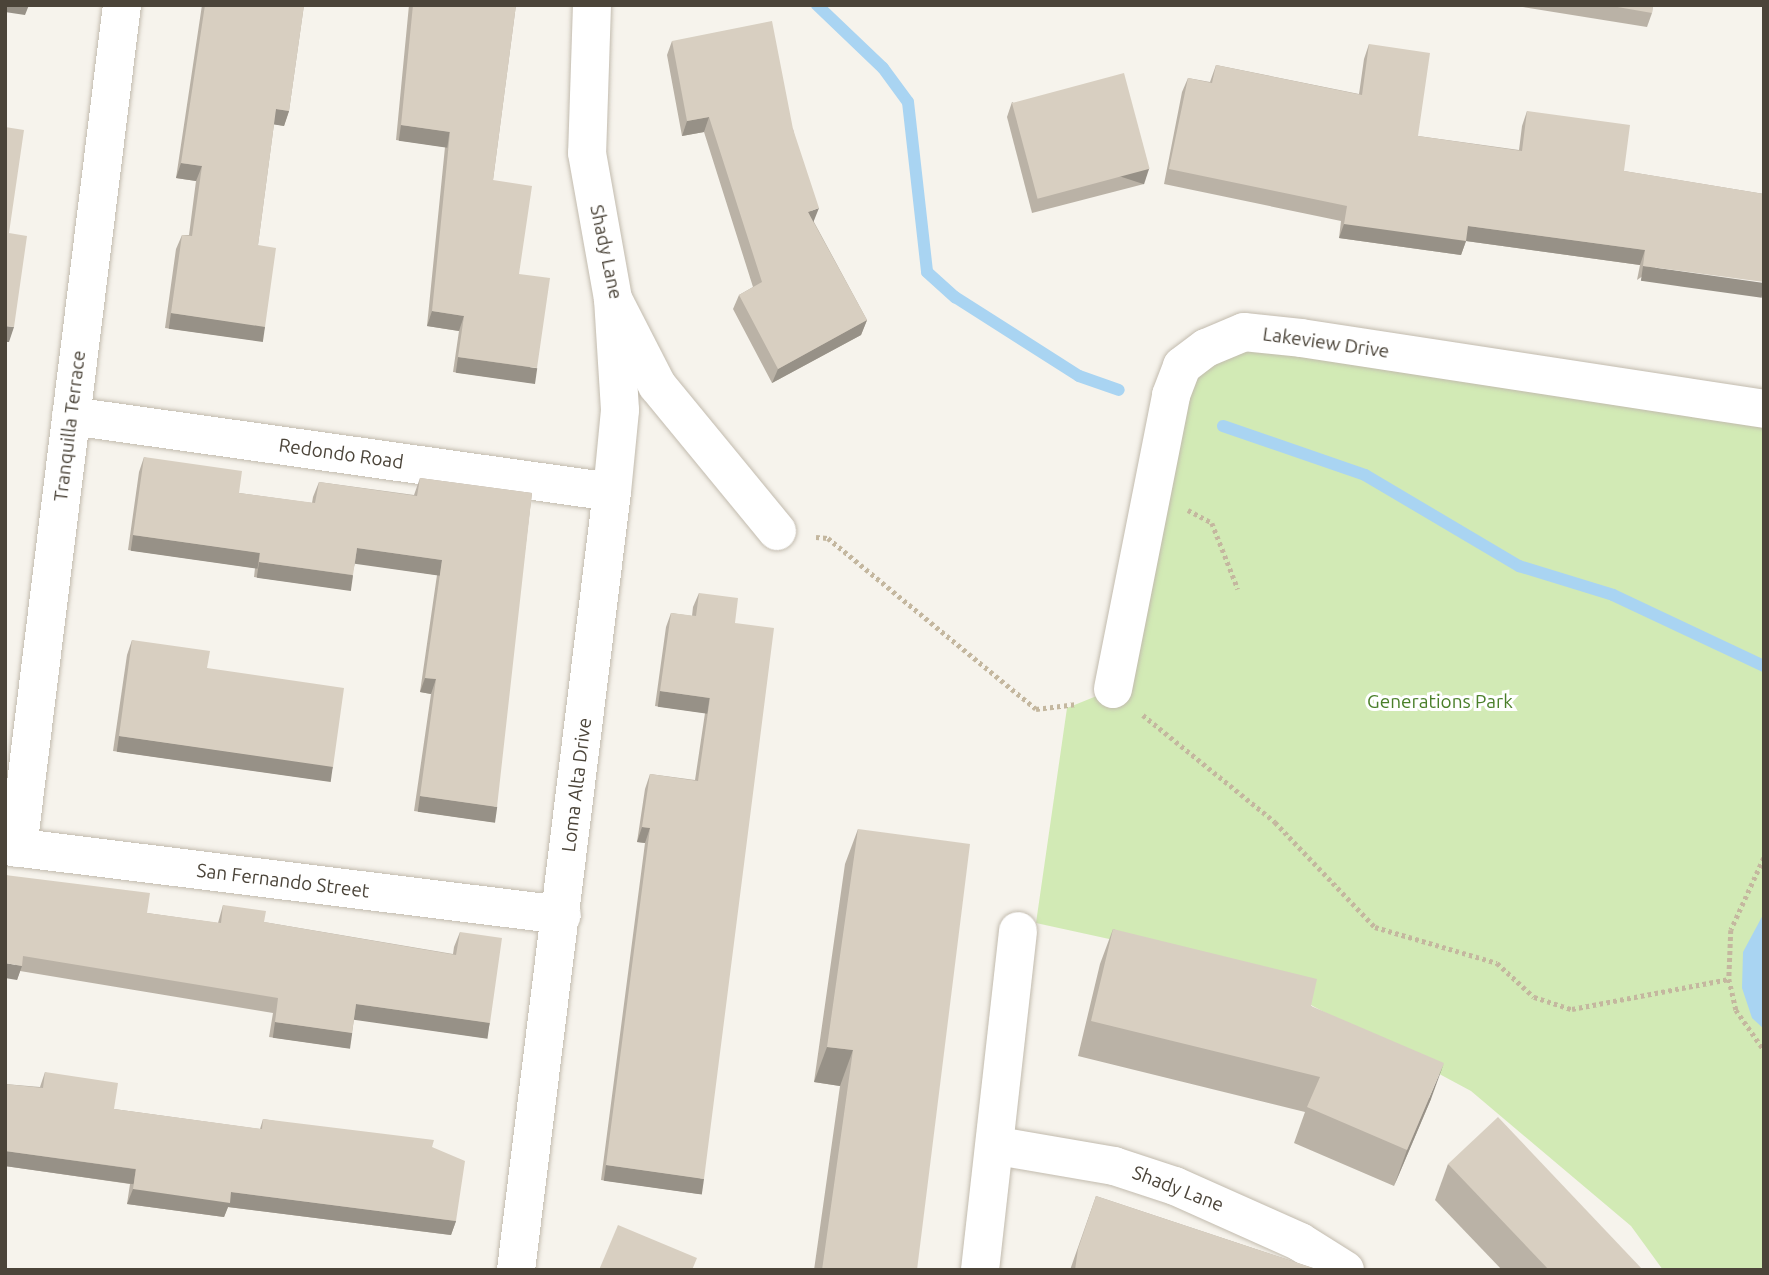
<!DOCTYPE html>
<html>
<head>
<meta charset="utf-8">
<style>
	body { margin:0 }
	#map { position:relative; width:1769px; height:1275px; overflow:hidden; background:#f6f3ec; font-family:Ubuntu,sans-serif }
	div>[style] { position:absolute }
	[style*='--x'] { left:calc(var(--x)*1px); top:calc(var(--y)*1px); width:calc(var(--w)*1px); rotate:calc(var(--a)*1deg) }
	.green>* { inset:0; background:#d2eab5 }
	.water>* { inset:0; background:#a9d4f2 }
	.stream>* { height:12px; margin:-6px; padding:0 6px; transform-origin:6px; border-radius:6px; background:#a9d4f2 }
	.path>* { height:4.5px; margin-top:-2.25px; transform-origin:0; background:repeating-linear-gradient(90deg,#c4b79f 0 3.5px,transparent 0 7px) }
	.roads { filter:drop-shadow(0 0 2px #c2bbae) drop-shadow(0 0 2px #c2bbae) }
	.minor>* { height:38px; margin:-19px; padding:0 19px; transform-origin:19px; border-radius:19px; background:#fff }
	.wall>* { inset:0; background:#bab2a6 }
	.shaded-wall>* { inset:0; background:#979187; transform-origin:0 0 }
	.building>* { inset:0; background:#d8cfc1; transform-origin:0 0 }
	span { translate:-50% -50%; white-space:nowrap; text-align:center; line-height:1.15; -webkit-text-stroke:6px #fff; paint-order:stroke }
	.street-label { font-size:19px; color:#4b4439 }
	.park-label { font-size:19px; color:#4a7f2a }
	.frame { position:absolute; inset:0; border:7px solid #4b4439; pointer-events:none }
</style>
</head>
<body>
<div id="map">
	<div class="green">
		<i style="clip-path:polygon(1244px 332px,1764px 409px,1764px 1270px,1663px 1270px,1631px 1226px,1471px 1091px,1242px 968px,1036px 923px,1067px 708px,1114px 689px,1171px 395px)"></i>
	</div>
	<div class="water">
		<i style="clip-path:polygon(1764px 913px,1764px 1029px,1752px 1018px,1742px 988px,1743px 952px)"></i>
	</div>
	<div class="stream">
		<i style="--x:817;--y:5;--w:91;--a:43.7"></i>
		<i style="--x:883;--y:68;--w:42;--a:53.7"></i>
		<i style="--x:908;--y:102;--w:171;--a:83.6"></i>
		<i style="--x:927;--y:272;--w:38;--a:42"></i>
		<i style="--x:955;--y:297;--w:147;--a:32.5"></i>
		<i style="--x:1079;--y:376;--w:42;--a:19.3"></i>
		<i style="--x:1223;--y:426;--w:150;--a:19"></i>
		<i style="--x:1365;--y:475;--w:179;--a:30.6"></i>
		<i style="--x:1519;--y:566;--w:98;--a:17.1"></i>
		<i style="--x:1613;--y:595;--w:167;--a:25.2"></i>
	</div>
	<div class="path">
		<i style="--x:1188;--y:510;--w:27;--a:28"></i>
		<i style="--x:1212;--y:523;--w:71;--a:68.5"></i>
		<i style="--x:816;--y:537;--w:12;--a:5"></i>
		<i style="--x:828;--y:538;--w:269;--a:39.4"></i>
		<i style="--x:1036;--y:709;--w:41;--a:-7"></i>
		<i style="--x:1143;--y:715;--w:170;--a:39"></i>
		<i style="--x:1275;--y:822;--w:145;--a:46.4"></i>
		<i style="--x:1375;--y:927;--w:127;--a:16.4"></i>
		<i style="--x:1497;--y:963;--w:50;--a:42.6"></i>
		<i style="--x:1534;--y:997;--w:40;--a:18"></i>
		<i style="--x:1572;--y:1009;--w:160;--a:-10.8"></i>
		<i style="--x:1764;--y:858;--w:79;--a:114.6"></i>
		<i style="--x:1731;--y:930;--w:49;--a:92.3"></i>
		<i style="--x:1729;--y:979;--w:32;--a:77"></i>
		<i style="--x:1736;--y:1010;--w:49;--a:55"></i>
	</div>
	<div class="roads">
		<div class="minor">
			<i style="--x:592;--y:5;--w:148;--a:91.9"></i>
			<i style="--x:587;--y:153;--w:148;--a:79.9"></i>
			<i style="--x:613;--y:299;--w:97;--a:62.9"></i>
			<i style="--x:657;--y:385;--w:189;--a:50.6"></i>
			<i style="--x:71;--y:416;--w:546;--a:8"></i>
			<i style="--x:1113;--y:689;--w:300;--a:-78.8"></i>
			<i style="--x:1171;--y:395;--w:31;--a:-69"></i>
			<i style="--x:1182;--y:366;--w:30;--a:-37"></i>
			<i style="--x:1206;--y:348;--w:41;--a:-22.8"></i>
			<i style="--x:1244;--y:332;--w:57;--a:6"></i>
			<i style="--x:1301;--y:338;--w:468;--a:8.7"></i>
			<i style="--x:5;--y:846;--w:561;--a:7.06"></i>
			<i style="--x:18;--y:848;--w:849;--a:-82.97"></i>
			<i style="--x:998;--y:1146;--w:118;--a:9.8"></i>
			<i style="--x:1114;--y:1166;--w:64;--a:18.2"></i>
			<i style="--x:1175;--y:1186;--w:137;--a:24.1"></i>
			<i style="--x:1300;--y:1242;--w:53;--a:31.9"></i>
			<i style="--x:516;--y:1270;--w:784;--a:-82.97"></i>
			<i style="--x:612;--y:492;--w:82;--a:-84.4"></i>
			<i style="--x:620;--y:410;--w:111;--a:-93.6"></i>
			<i style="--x:980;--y:1270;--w:341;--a:-83.6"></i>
		</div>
	</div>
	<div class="wall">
		<i style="clip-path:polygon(202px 5px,304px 5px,289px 111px,284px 126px,274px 124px,258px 245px,265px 327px,260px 341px,165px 328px,176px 249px,182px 235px,189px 235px,196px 181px,176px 178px)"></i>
		<i style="clip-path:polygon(409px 5px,516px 5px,493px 180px,519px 274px,532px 383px,453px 372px,459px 331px,427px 326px,445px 147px,396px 140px)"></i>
		<i style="clip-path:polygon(1510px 5px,1653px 5px,1652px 13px,1647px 27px)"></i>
		<i style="clip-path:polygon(672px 41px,793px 129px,814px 222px,867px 320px,861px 335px,772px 383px,733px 309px,739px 295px,753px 287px,704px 132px,682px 136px,667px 55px)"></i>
		<i style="clip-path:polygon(1369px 44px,1418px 136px,1519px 150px,1522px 126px,1527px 111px,1624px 171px,1764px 194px,1637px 280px,1640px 265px,1466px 241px,1461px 255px,1339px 238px,1341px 221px,1164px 184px,1182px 92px,1188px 78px,1210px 82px,1216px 65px,1359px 94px,1364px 59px)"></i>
		<i style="clip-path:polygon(1012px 102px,1144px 184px,1032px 213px,1007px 117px)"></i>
		<i style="clip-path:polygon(144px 457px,239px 493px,312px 503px,313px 497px,319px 482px,414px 495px,420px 478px,532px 493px,492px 822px,414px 811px,431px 694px,420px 692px,437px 575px,355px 563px,348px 590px,254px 577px,255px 568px,128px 550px,139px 472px)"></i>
		<i style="clip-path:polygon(699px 593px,735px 623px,699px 1194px,601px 1180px,645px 843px,637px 842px,645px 789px,650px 774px,695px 780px,705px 713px,655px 706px,666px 627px,671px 613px,692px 616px,693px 607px)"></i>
		<i style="clip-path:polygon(132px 640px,207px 668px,333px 767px,327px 781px,113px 751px,127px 655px)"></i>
		<i style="clip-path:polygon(858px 829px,917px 1270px,814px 1270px,840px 1086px,814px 1082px,845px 864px)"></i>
		<i style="clip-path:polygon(5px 875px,147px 913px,218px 923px,223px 905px,264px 922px,453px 954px,454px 947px,460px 932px,490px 1023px,485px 1038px,354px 1019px,352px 1033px,347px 1048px,269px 1037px,273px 1013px,20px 971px,17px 980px)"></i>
		<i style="clip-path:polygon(1113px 929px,1311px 1006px,1431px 1099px,1394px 1186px,1294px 1143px,1305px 1112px,1078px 1056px,1100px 964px)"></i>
		<i style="clip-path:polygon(45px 1072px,114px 1109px,260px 1129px,263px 1119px,432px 1147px,456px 1221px,451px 1235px,228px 1207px,224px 1217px,127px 1204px,130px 1184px,5px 1166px,5px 1084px,40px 1087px)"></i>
		<i style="clip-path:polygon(1448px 1164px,1643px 1270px,1502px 1270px,1435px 1200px)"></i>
		<i style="clip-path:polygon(1096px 1196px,1319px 1270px,1070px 1270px)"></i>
	</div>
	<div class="shaded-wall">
		<i style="clip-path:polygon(5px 5px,29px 5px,25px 15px,5px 12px)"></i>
		<i style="clip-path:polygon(276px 109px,289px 111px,284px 126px,271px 124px)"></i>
		<i style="clip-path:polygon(709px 117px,704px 132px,682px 136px,687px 121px)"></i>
		<i style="left:401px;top:125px;width:49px;height:16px;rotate:8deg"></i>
		<i style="clip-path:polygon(181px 163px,202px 166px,196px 181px,176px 178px)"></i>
		<i style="left:1149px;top:169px;width:16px;height:116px;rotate:108deg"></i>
		<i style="clip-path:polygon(819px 208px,813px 223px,808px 212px)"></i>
		<i style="clip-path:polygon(1344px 224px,1468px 226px,1645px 250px,1640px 265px,1466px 241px,1461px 255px,1339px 238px)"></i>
		<i style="left:1643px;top:266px;width:122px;height:15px;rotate:8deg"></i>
		<i style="clip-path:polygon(432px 311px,464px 316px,459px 331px,427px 326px)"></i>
		<i style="left:171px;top:313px;width:95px;height:16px;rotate:8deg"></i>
		<i style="clip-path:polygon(867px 320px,861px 335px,772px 383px,778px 369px)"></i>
		<i style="clip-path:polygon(5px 326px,14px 327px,9px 342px,5px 342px)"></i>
		<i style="left:458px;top:357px;width:80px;height:16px;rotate:8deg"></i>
		<i style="left:133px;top:535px;width:128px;height:16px;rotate:8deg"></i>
		<i style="left:357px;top:548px;width:86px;height:16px;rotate:8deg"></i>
		<i style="left:259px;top:562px;width:95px;height:16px;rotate:8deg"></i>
		<i style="clip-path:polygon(425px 678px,436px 679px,431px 694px,420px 692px)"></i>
		<i style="left:660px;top:691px;width:50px;height:16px;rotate:8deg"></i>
		<i style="left:119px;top:736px;width:216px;height:16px;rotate:8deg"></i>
		<i style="left:420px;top:796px;width:78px;height:16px;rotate:8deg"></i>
		<i style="clip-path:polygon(642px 827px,650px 828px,645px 843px,637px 842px)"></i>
		<i style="clip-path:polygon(5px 963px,22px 966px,17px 980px,5px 978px)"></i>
		<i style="left:356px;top:1004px;width:135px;height:16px;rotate:8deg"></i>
		<i style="left:275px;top:1022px;width:78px;height:16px;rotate:8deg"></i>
		<i style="clip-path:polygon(827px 1047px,853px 1050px,840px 1086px,814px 1082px)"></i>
		<i style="clip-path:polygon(1444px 1063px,1431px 1099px,1394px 1186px,1407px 1150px)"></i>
		<i style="left:5px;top:1151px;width:132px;height:15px;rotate:8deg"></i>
		<i style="left:606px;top:1165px;width:99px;height:16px;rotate:8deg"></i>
		<i style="clip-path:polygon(133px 1189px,231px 1192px,456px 1221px,451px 1235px,228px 1207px,224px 1217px,127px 1204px)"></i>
	</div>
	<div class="building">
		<i style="clip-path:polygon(205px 5px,304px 5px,289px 111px,276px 109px,258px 245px,276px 248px,265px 327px,171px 313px,182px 235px,192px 236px,202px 166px,181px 163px)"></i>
		<i style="clip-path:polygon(413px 5px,516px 5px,493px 180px,532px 186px,519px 274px,550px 278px,537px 368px,458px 357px,464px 316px,432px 311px,450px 132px,401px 125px)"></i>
		<i style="clip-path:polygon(1606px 5px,1653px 5px,1652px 13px)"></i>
		<i style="clip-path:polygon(772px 21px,793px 129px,819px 208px,808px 212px,867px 320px,778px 369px,739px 295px,762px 282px,709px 117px,687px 121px,672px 41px)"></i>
		<i style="clip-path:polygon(1369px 44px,1430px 53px,1418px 136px,1522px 151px,1527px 111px,1630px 125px,1624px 171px,1764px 194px,1764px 282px,1643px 266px,1645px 250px,1468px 226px,1466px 241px,1344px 224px,1347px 206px,1169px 169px,1188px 78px,1212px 83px,1216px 65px,1362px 95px)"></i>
		<i style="left:1124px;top:73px;width:99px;height:116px;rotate:75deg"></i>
		<i style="clip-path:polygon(5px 127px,24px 130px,9px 233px,27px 236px,14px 327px,5px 326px)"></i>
		<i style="clip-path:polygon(144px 457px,242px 471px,239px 493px,315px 503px,319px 482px,417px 496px,420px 478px,532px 493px,497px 807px,420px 796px,436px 679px,425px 678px,442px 560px,357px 548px,353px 575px,259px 562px,260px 553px,133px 535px)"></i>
		<i style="clip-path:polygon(699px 593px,738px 598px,735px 623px,774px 628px,704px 1179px,606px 1165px,650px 828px,642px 827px,650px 774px,698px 781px,710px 698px,660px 691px,671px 613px,696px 616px)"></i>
		<i style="clip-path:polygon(132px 640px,210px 651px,207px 668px,344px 688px,333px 767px,119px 736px)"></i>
		<i style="clip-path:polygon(858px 829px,970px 844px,917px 1270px,822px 1270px,853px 1050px,827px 1047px)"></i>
		<i style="clip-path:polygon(5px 875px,150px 893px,147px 913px,221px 923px,223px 905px,266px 911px,264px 922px,456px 955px,460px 932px,502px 938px,490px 1023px,356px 1004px,352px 1033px,275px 1022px,278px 998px,23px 956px,22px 966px,5px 963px)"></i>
		<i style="clip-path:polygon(1113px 929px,1317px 979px,1311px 1006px,1444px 1063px,1407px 1150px,1307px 1107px,1320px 1077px,1091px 1021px)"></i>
		<i style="clip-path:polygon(45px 1072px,118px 1083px,114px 1109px,262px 1129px,263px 1119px,434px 1140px,432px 1147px,465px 1161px,456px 1221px,231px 1192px,230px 1203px,133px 1189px,136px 1169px,5px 1151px,5px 1084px,43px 1088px)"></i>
		<i style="clip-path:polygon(1498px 1117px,1643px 1270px,1549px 1270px,1448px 1164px)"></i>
		<i style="clip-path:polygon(1096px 1196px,1319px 1270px,1075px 1270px,1078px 1249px)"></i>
		<i style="clip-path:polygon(618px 1225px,697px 1258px,692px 1270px,599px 1270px)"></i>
	</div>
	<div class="street-label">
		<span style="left:606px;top:252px;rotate:78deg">Shady Lane</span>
		<span style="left:1326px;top:343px;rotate:8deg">Lakeview Drive</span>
		<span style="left:70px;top:426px;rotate:-83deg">Tranquilla Terrace</span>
		<span style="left:341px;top:454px;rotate:8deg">Redondo Road</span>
		<span style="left:577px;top:785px;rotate:-83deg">Loma Alta Drive</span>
		<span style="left:283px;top:881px;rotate:7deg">San Fernando Street</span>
		<span style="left:1178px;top:1189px;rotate:21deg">Shady Lane</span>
	</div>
	<div class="park-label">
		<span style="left:1440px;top:702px">Generations Park</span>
	</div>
	<div class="frame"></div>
</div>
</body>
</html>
